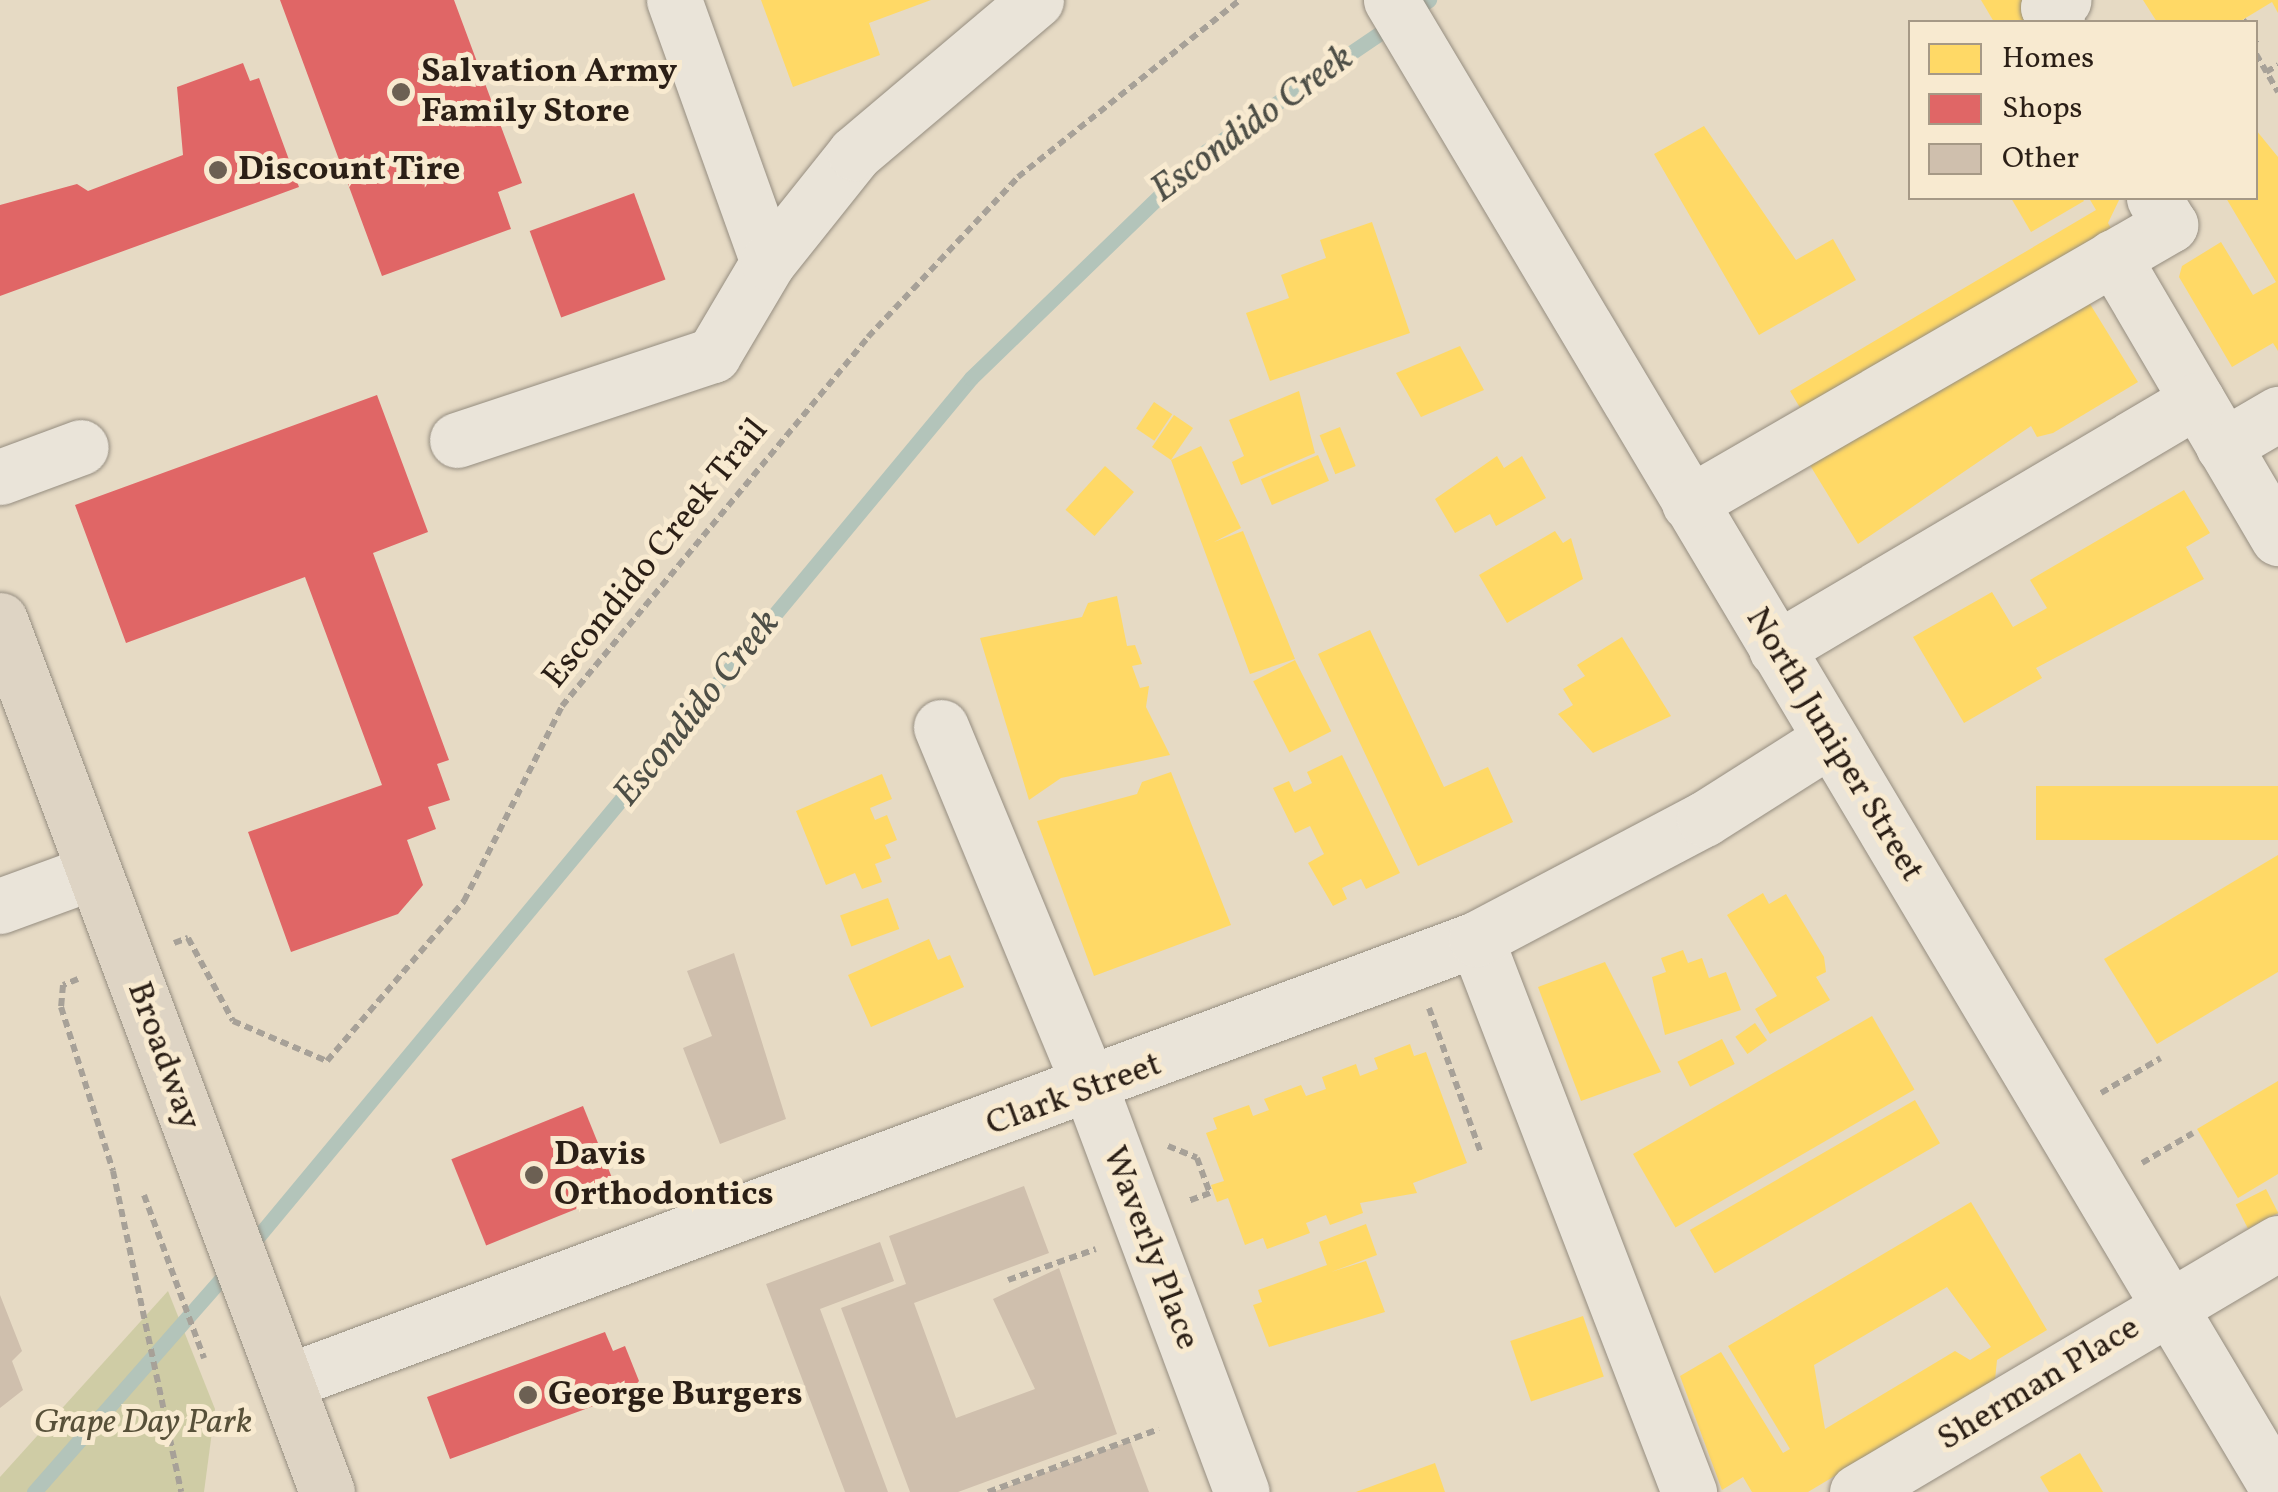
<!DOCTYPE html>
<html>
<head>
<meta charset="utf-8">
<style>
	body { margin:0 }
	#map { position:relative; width:2278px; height:1492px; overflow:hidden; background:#e6dac4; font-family:Vollkorn,serif }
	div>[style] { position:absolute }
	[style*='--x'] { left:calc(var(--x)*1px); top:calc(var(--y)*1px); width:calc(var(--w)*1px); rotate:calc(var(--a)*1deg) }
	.green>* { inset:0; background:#cfcca5 }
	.homes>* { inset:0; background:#ffd966; transform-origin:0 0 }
	.shops>* { inset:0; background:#e06666; transform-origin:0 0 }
	.stream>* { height:15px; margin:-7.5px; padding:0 7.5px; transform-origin:7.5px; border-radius:7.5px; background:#b3c4ba }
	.building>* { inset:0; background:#cfbfad }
	.path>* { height:6px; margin-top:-3px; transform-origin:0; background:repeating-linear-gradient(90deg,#a7a198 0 8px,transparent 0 13px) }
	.roads { filter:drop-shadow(0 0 2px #958d80) drop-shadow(0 0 2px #958d80) }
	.minor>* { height:55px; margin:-27.5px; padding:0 27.5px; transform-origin:27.5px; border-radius:27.5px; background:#eae4d9 }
	.major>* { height:55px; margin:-27.5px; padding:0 27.5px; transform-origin:27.5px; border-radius:27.5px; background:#ded4c4 }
	.dots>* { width:28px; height:28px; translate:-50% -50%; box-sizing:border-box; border:5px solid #f8ead0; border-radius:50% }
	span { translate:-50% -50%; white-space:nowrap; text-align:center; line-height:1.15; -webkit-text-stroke:10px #f8ead0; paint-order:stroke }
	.poi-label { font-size:35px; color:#2b1f16; font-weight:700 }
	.left { translate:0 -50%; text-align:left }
	.street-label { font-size:35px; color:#2b1f16 }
	.park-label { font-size:35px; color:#575039; font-style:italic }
	.water-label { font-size:38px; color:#4d4e46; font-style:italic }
	.legend { position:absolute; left:1908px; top:20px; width:350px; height:180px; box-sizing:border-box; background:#f8ead0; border:2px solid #a69986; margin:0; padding:12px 18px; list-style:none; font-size:30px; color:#2b1f16 }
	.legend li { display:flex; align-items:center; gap:20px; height:50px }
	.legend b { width:50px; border:2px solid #a69986 }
</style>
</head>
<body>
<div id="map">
	<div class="green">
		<i style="clip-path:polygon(168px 1291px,215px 1409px,204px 1492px,0 1492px,0 1477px)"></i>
	</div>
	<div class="homes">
		<i style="clip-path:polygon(761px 0,931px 0,869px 23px,880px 55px,793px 87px)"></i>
		<i style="clip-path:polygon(1981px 0,2031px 0,2035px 22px,1994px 22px)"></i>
		<i style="clip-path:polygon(2143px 0,2278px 0,2278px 13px,2272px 2px,2239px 22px,2157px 22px)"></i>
		<i style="clip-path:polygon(1704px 126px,1796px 260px,1833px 239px,1856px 280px,1759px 335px,1654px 154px)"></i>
		<i style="clip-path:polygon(2256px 130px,2278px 157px,2278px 351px,2273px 343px,2232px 367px,2179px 277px,2182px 266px,2221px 242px,2253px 295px,2276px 282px,2226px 198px,2256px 198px)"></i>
		<i style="clip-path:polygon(2011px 198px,2082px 198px,2084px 201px,2031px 232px)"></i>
		<i style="clip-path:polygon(2089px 198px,2120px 198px,2108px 223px,2117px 239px,1808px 421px,1790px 391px,2096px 210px)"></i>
		<i style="clip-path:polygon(1372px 222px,1410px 333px,1270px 381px,1246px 313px,1289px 298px,1281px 275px,1326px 258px,1320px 240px)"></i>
		<i style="clip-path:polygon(2082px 291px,2138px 382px,2053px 433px,2037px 437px,2031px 426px,1858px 544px,1805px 457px)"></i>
		<i style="clip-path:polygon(1460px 346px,1484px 390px,1421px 417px,1396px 373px)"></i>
		<i style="clip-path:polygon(1299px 391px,1315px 453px,1241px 485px,1232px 462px,1244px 456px,1229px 420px)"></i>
		<i style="left:1154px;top:402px;width:22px;height:32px;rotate:34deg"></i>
		<i style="clip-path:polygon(1174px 415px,1193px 428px,1171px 460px,1201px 446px,1241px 528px,1214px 542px,1243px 531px,1295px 659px,1250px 674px,1171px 460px,1152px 447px)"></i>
		<i style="left:1340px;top:427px;width:42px;height:22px;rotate:68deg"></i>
		<i style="left:1318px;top:455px;width:28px;height:62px;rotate:67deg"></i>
		<i style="clip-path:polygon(1497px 456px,1504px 468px,1522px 456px,1546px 498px,1496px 526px,1490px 514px,1455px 533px,1435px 499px)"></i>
		<i style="left:1105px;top:466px;width:39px;height:59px;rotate:42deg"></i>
		<i style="clip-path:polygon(2184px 490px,2210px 533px,2186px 547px,2204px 579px,2036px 668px,2042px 678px,1964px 723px,1913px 637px,1992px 592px,2013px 627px,2047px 608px,2030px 580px)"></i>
		<i style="clip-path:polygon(1555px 531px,1563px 543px,1571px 538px,1583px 579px,1507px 623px,1479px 575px)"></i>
		<i style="clip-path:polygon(1117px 596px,1127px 646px,1135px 645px,1142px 664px,1132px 666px,1140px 688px,1149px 686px,1146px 707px,1170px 755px,1061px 778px,1029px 800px,980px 638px,1082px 617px,1088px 603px)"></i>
		<i style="clip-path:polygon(1370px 630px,1444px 787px,1488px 767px,1513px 822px,1418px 866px,1318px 654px)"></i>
		<i style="clip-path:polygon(1622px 637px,1671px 716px,1593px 753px,1558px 714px,1573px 705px,1563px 689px,1585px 676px,1577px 665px)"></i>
		<i style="left:1295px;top:660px;width:80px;height:47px;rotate:63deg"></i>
		<i style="clip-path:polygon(1342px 755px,1400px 873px,1366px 889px,1361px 879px,1342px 888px,1347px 899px,1333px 906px,1308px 863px,1324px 854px,1310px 826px,1295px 833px,1273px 788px,1289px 781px,1294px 792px,1312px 783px,1307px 772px)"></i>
		<i style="clip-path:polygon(1171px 772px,1231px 925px,1094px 976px,1037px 821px,1137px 794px,1142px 782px)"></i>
		<i style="clip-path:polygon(882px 774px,892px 799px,870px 808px,875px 820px,887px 815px,897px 840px,885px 845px,891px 858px,875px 864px,882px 882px,862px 889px,855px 873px,826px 885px,796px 811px)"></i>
		<i style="left:2278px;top:786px;width:54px;height:242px;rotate:90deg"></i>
		<i style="clip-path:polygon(2278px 855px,2278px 972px,2157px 1044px,2104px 959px)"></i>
		<i style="clip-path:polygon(1763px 893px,1769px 904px,1786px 894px,1824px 957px,1826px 972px,1816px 977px,1830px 1000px,1770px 1034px,1755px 1009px,1777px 996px,1727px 915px)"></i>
		<i style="left:888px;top:898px;width:33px;height:51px;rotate:70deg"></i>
		<i style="clip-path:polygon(929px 939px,938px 960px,950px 955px,964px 987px,871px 1027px,848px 975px)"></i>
		<i style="clip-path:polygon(1683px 950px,1688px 963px,1702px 958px,1709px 978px,1726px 972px,1741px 1010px,1665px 1035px,1652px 977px,1666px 972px,1661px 958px)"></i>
		<i style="clip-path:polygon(1605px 962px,1661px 1072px,1581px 1101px,1538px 987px)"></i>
		<i style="left:1872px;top:1016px;width:85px;height:276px;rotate:60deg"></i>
		<i style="left:1755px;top:1023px;width:21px;height:24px;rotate:55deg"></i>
		<i style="left:1722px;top:1039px;width:28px;height:50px;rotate:63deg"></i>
		<i style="clip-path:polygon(1410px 1044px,1414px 1056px,1426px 1052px,1467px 1163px,1413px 1183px,1417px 1193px,1360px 1203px,1363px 1213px,1330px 1225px,1326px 1215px,1306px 1223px,1310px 1233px,1267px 1249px,1263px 1238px,1245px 1245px,1228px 1198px,1217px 1202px,1211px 1185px,1224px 1181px,1206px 1133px,1217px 1129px,1213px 1118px,1249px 1105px,1253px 1116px,1269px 1110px,1264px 1099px,1301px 1085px,1306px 1096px,1326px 1089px,1322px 1077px,1356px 1064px,1360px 1076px,1378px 1069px,1374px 1058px)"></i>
		<i style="clip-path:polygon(2278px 1081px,2278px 1174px,2238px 1198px,2197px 1129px)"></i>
		<i style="left:1915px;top:1100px;width:50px;height:260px;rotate:60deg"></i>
		<i style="left:2266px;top:1189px;width:27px;height:34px;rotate:63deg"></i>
		<i style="clip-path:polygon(evenodd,1971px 1202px,2047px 1330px,1997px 1360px,1995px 1380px,1808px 1492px,1752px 1492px,1743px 1477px,1722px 1490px,1680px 1376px,1721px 1352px,1783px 1453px,1790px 1449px,1728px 1346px,1971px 1202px,1947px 1287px,1991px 1347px,1970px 1360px,1955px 1351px,1825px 1429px,1814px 1365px,1947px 1287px)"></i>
		<i style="clip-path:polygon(1366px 1224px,1377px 1255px,1331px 1272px,1366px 1261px,1385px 1312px,1269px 1347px,1253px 1305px,1262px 1302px,1258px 1290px,1327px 1265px,1319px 1242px)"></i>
		<i style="left:1583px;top:1316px;width:64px;height:77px;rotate:71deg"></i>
		<i style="clip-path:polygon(2080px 1453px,2103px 1492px,2049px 1492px,2040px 1477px)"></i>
		<i style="clip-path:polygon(1435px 1463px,1445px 1492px,1356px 1492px)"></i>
	</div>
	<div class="shops">
		<i style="clip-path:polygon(280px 0,454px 0,522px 183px,498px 192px,511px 229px,382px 276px)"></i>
		<i style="clip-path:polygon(243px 63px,250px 81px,259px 78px,299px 187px,0 296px,0 205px,77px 184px,88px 191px,183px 155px,177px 87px)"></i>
		<i style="left:634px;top:193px;width:92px;height:111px;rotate:70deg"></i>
		<i style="clip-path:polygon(377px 395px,428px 532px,373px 553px,449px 760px,437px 764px,450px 800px,428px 807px,436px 829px,407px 840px,423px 885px,398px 914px,291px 952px,248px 832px,382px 785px,305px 577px,126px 643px,75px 505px)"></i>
		<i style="left:583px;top:1106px;width:93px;height:142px;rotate:68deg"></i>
		<i style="clip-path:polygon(605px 1332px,613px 1351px,625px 1346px,639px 1381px,629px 1393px,450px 1459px,427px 1397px)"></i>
	</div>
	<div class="stream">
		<i style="--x:246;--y:1251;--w:1135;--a:-50.29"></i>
		<i style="--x:971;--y:378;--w:325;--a:-44"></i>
		<i style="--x:1205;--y:152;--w:271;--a:-34.2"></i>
		<i style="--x:34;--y:1492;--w:298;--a:-48.7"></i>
	</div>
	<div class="building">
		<i style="clip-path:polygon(734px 953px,786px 1119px,720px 1144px,683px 1048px,712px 1036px,687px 971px)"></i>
		<i style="clip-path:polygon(1024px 1186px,1049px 1253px,914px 1303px,956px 1418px,1035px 1389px,993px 1299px,1059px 1268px,1117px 1434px,958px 1492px,910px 1492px,841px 1308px,906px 1284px,889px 1236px)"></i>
		<i style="clip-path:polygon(880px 1242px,894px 1281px,820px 1309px,888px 1492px,845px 1492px,766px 1284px)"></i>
		<i style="clip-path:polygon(0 1295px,22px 1351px,12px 1361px,23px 1390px,0 1408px)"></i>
		<i style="clip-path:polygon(1130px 1441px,1149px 1492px,993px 1492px)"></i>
	</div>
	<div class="path">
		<i style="--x:2243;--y:20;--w:3;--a:45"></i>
		<i style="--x:2256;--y:41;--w:1;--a:90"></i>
		<i style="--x:2256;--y:54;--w:44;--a:59.9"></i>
		<i style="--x:2266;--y:72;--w:14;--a:-30"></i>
		<i style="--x:174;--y:943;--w:15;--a:-20"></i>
		<i style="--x:188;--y:938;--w:94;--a:61.5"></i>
		<i style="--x:233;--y:1021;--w:102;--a:23.1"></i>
		<i style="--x:327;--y:1061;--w:211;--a:-49.4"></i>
		<i style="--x:464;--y:901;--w:218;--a:-63.3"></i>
		<i style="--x:562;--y:706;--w:479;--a:-50.3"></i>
		<i style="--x:868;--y:337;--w:219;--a:-46.8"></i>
		<i style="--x:1018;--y:177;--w:284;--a:-38.6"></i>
		<i style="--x:78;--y:979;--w:16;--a:158"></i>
		<i style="--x:63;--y:985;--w:22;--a:95"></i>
		<i style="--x:61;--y:1007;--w:172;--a:72.4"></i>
		<i style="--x:113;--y:1171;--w:328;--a:78"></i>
		<i style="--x:1429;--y:1008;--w:154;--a:70.3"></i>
		<i style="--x:2101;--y:1093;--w:69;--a:-30.3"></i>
		<i style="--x:1168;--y:1146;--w:31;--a:22"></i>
		<i style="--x:1197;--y:1158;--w:37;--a:70"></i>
		<i style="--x:1210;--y:1193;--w:23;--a:160"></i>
		<i style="--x:2142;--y:1163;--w:59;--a:-30.5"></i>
		<i style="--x:144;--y:1195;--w:174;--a:69.8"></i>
		<i style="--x:1008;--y:1280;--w:93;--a:-19.4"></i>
		<i style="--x:988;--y:1492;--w:182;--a:-20.2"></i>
	</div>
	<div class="roads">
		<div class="minor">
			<i style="--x:674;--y:0;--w:278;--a:70.3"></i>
			<i style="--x:1391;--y:0;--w:1733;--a:59.22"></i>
			<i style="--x:2057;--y:22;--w:17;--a:-121"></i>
			<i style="--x:2048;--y:7;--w:17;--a:-24"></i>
			<i style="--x:2113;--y:257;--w:326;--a:59.6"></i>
			<i style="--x:457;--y:440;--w:270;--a:-18.4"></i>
			<i style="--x:713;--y:355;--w:108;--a:-59.4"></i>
			<i style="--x:768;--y:262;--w:139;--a:-51.4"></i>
			<i style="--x:855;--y:153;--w:237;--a:-40.2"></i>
			<i style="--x:2223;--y:446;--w:64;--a:-30.2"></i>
			<i style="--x:0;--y:477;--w:86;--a:-20.3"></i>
			<i style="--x:1689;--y:503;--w:556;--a:-30.03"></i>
			<i style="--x:2170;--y:225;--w:31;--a:-121"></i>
			<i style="--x:1776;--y:649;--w:489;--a:-30.6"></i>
			<i style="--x:941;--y:727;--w:392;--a:67.5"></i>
			<i style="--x:1091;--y:1089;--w:430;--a:69.5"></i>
			<i style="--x:0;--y:906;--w:99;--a:-20.1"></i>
			<i style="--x:1476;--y:939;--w:593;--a:68.93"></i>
			<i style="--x:286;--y:1382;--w:1270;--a:-20.42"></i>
			<i style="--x:1476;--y:939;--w:258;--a:-27.8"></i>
			<i style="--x:1704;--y:819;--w:149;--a:-32.4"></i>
			<i style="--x:1857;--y:1492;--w:489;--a:-30.6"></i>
		</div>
		<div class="major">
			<i style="--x:0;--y:620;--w:931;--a:69.44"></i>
		</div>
	</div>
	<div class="dots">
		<i style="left:401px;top:92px;background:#6c6053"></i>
		<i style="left:218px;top:170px;background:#6c6053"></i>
		<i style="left:534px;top:1175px;background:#6c6053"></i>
		<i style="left:528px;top:1395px;background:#6c6053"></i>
	</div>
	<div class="poi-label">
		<span class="left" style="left:421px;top:92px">Salvation Army<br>Family Store</span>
		<span class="left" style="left:238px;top:170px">Discount Tire</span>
		<span class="left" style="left:554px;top:1175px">Davis<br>Orthodontics</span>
		<span class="left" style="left:548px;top:1395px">George Burgers</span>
	</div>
	<div class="street-label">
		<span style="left:656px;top:554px;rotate:-51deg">Escondido Creek Trail</span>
		<span style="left:1834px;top:745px;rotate:59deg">North Juniper Street</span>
		<span style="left:163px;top:1056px;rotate:70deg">Broadway</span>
		<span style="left:1074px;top:1095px;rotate:-20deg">Clark Street</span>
		<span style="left:1150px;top:1248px;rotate:69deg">Waverly Place</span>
		<span style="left:2039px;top:1384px;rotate:-31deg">Sherman Place</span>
	</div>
	<div class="park-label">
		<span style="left:143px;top:1423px">Grape Day Park</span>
	</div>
	<div class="water-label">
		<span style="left:1253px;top:125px;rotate:-36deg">Escondido Creek</span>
		<span style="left:698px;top:709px;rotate:-51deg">Escondido Creek</span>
	</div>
	<ul class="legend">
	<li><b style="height:28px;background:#ffd966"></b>Homes</li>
	<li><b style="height:28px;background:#e06666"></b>Shops</li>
	<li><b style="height:28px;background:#cfbfad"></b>Other</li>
	</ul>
</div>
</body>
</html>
